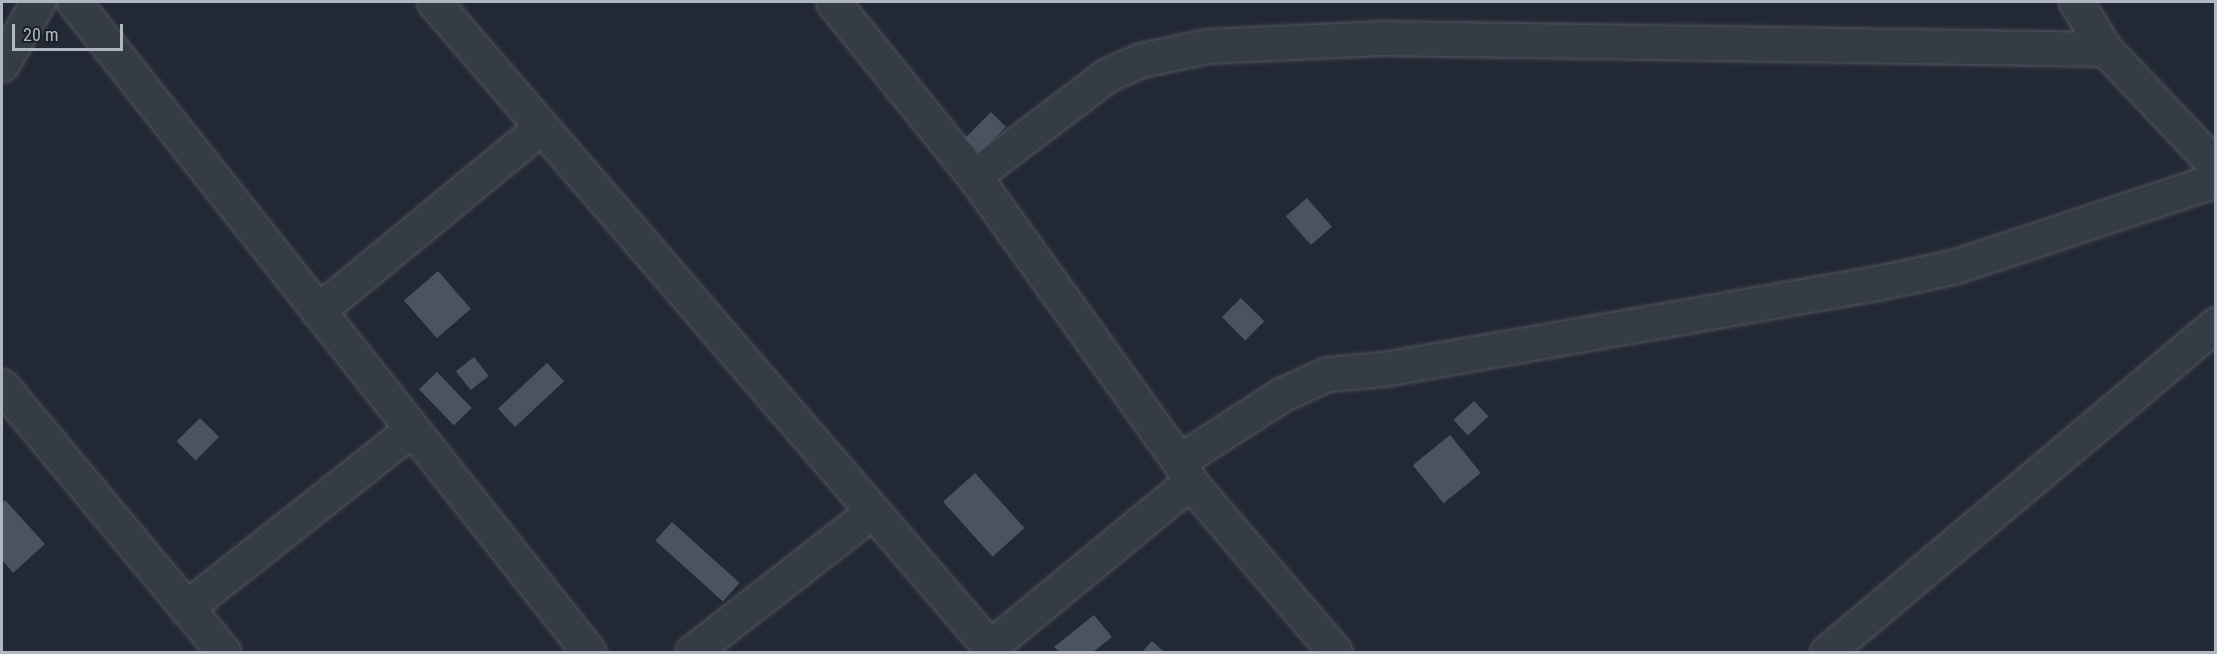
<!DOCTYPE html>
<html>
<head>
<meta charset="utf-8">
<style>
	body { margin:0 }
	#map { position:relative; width:2217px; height:654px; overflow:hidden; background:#232934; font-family:"Roboto Condensed",sans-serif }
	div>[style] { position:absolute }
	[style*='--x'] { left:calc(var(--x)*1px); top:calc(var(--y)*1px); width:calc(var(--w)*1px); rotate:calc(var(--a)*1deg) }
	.building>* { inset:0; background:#4b5360; transform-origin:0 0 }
	.roads { filter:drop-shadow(0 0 2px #505660) drop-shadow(0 0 2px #505660) }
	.minor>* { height:33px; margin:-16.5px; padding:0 16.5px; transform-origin:16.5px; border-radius:16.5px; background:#363c45 }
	span { translate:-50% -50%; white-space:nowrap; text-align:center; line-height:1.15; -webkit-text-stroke:4.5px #1b212a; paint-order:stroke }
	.frame { position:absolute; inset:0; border:3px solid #b0b6c2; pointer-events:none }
	.scale { position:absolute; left:12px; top:24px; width:111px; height:27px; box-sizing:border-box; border:3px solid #b0b6c2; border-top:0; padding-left:8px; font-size:18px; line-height:21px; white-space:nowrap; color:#b0b6c2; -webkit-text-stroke:4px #1b212a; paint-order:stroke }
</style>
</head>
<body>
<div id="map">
	<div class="building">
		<i style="left:991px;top:112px;width:21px;height:37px;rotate:45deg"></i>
		<i style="left:1307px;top:198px;width:38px;height:28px;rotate:49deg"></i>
		<i style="left:438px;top:271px;width:50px;height:45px;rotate:49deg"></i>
		<i style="left:1241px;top:298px;width:33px;height:27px;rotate:45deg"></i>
		<i style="left:474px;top:357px;width:24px;height:23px;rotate:52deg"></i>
		<i style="left:547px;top:363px;width:25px;height:67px;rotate:47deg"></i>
		<i style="left:437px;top:372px;width:50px;height:25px;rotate:46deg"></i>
		<i style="left:1474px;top:401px;width:21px;height:28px;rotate:47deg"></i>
		<i style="left:200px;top:418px;width:27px;height:33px;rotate:45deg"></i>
		<i style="left:1450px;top:435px;width:49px;height:48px;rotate:51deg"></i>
		<i style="left:975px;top:473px;width:74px;height:43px;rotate:48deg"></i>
		<i style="clip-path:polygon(5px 500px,45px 544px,13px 573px,2px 560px,2px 503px)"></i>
		<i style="left:672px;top:522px;width:91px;height:25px;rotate:42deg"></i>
		<i style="clip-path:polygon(1094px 615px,1112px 637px,1093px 652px,1059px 652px,1054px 647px)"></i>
		<i style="clip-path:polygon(1152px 641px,1164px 652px,1142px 652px)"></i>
	</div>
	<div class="roads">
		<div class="minor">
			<i style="--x:74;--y:2;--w:829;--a:51.61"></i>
			<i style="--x:434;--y:2;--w:858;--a:49.25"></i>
			<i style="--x:833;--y:2;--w:224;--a:51"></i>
			<i style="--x:974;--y:176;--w:351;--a:54.3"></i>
			<i style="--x:1179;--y:461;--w:24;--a:62"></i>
			<i style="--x:1190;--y:482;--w:223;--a:49.5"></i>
			<i style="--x:2076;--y:2;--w:55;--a:58.3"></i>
			<i style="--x:2105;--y:49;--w:161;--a:46.5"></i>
			<i style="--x:2;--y:64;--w:72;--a:-59.9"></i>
			<i style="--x:974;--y:176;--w:167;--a:-37.2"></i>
			<i style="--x:1107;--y:75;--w:37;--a:-24"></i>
			<i style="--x:1141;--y:60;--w:67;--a:-12"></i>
			<i style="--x:1207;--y:46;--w:175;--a:-2.6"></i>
			<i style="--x:1382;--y:38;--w:723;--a:0.87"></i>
			<i style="--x:318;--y:311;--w:289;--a:-39.5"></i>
			<i style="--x:2;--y:386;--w:346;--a:50.2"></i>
			<i style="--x:1179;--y:461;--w:121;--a:-32.9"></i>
			<i style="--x:1281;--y:395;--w:51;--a:-24.5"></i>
			<i style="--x:1327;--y:374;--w:57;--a:-5"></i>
			<i style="--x:1384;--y:369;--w:500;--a:-9.9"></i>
			<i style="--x:1877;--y:283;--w:81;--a:-12.1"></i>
			<i style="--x:1956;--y:266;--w:274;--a:-18.3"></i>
			<i style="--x:186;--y:608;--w:288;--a:-38.4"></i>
			<i style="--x:990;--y:647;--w:259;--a:-39.5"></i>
			<i style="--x:692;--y:652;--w:229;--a:-37.9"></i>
			<i style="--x:1827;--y:652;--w:509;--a:-40.14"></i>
		</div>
	</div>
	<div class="frame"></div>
	<div class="scale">20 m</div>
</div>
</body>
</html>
